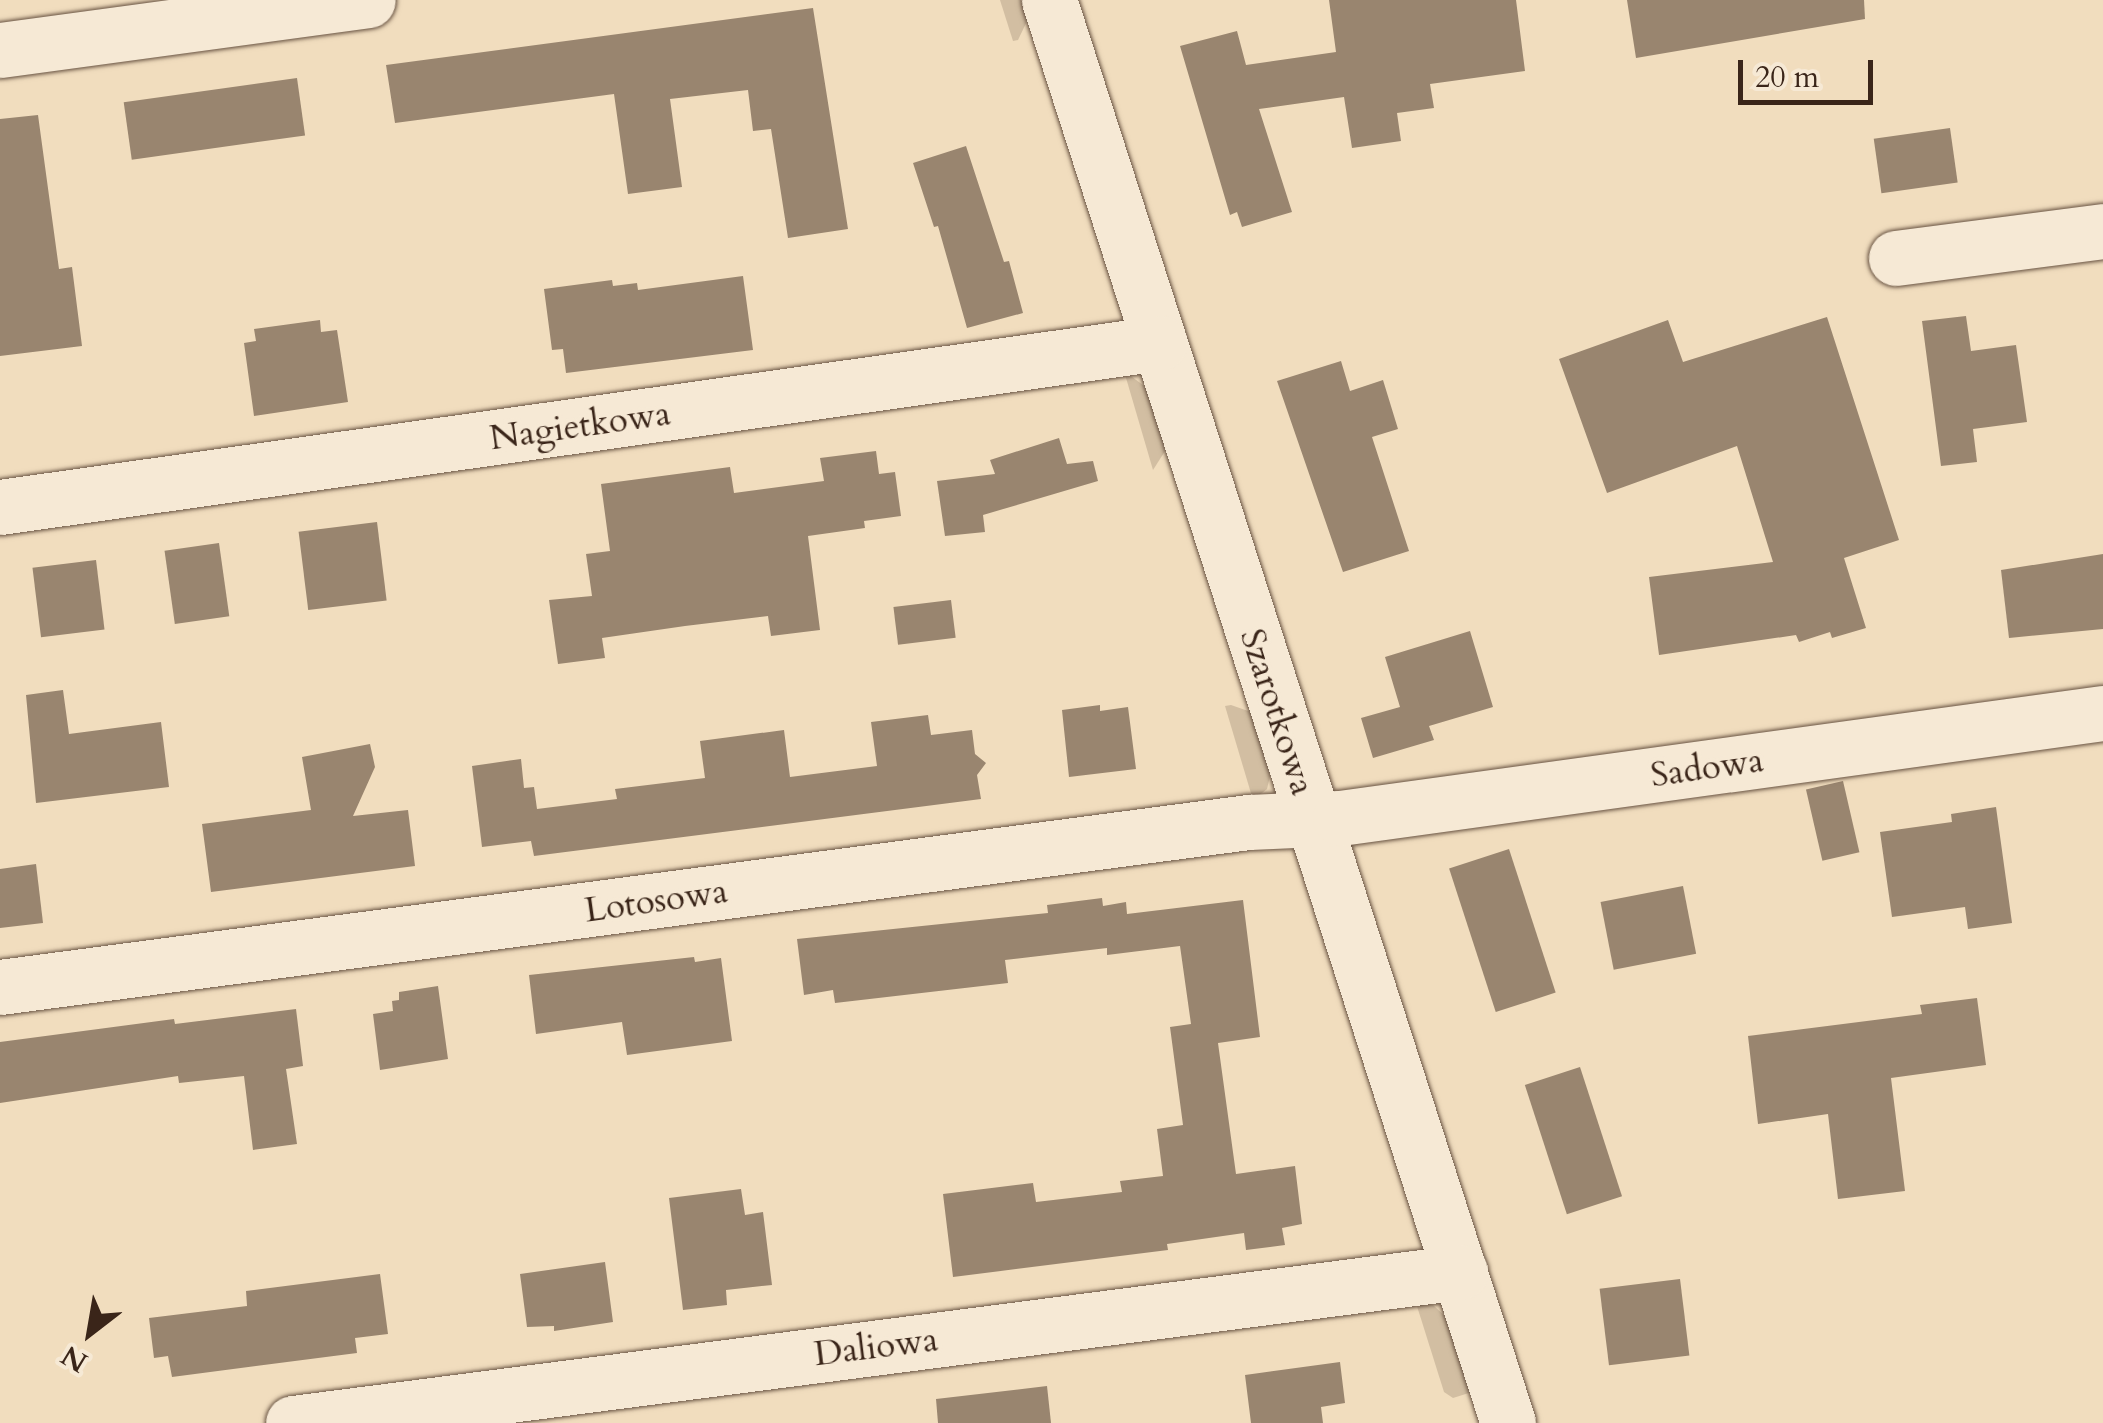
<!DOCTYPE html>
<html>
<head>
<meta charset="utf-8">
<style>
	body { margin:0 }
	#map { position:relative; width:2103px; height:1423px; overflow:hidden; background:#f1ddbe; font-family:Cardo,serif }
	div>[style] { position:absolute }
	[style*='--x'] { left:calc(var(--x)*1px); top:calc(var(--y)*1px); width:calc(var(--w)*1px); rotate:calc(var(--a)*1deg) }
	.green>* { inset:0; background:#d2bea2 }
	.building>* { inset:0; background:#99856f; transform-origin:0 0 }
	.roads { filter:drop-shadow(0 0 2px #685342) drop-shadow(0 0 2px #685342) }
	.minor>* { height:55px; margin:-27.5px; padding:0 27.5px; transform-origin:27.5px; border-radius:27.5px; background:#f6e9d5 }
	span { translate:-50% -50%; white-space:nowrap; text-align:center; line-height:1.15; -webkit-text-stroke:8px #f6e9d5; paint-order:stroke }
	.street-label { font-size:35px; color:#3a2519 }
	.north { position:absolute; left:40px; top:1283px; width:100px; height:100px; -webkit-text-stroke:8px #f6e9d5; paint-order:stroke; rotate:211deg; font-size:28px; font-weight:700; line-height:40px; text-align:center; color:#3a2519 }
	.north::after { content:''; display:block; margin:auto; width:35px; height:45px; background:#3a2519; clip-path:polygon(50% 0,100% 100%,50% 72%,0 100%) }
	.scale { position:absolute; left:1738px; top:60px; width:135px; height:45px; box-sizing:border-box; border:5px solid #3a2519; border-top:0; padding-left:12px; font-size:30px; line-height:35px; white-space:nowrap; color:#3a2519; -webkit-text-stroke:8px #f6e9d5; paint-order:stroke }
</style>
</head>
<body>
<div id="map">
	<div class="green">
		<i style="clip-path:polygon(1000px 0,1023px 0,1029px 17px,1018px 40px,1013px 41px)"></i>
		<i style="clip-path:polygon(1124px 371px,1147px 388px,1167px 448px,1153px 470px)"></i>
		<i style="clip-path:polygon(1231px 705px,1251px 712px,1271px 772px,1267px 789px,1253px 800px,1225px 706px)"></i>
		<i style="clip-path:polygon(1416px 1303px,1433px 1305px,1447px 1318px,1472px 1392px,1453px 1398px,1444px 1392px)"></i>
	</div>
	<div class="building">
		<i style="clip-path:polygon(1329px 0,1516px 0,1525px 71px,1430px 84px,1434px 108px,1397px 113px,1401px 141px,1352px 148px,1344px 97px,1259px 109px,1292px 212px,1242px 227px,1237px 212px,1230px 215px,1180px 46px,1237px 31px,1246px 65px,1336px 52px)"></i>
		<i style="clip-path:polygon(1627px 0,1864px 0,1865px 19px,1636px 58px)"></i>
		<i style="clip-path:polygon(813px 8px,848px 229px,788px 238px,771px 129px,753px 131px,748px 90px,670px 99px,682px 187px,628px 194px,614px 94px,395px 123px,386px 65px)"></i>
		<i style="left:297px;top:78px;width:58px;height:175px;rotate:82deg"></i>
		<i style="clip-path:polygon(38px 115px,59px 269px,72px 267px,82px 346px,0 356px,0 119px)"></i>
		<i style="left:1950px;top:128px;width:55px;height:77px;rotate:82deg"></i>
		<i style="clip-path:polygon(966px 146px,1004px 262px,1009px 261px,1023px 313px,967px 328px,938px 226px,934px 227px,913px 163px)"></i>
		<i style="clip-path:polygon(743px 276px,753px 350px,566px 373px,563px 349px,552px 350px,544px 289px,612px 280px,613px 286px,637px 283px,638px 290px)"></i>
		<i style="clip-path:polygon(1966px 316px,1971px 351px,2016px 345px,2027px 422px,1973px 429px,1977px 462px,1941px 466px,1922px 321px)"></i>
		<i style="clip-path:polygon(1827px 317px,1899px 540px,1844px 558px,1866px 628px,1832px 638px,1830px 632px,1799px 642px,1796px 635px,1659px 655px,1649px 577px,1773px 562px,1737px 446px,1607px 493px,1559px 359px,1668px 320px,1683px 362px)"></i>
		<i style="clip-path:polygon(320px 320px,321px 332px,337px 330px,348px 402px,254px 416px,244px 343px,256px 341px,254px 329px)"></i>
		<i style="clip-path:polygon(1341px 361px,1350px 391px,1383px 380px,1398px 429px,1372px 437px,1409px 551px,1343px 572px,1277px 381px)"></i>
		<i style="clip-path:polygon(1059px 438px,1067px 464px,1093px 461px,1098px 481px,983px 515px,985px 532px,945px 536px,937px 481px,995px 474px,990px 460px)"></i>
		<i style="clip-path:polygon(876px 451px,879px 474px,895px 472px,901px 516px,864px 521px,865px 528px,808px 536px,820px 630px,771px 636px,768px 616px,685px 626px,602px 638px,605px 658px,558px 664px,549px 600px,592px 596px,586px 554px,610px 551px,601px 484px,730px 467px,734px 493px,824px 481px,820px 458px)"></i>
		<i style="left:377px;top:522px;width:79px;height:79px;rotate:83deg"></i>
		<i style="left:219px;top:543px;width:74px;height:55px;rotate:82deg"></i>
		<i style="clip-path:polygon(2103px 554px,2103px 629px,2009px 638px,2001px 570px)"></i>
		<i style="left:96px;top:560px;width:70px;height:64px;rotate:83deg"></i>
		<i style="left:951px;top:600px;width:38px;height:58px;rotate:83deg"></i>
		<i style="clip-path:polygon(1470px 631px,1493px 707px,1429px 726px,1434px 740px,1373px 758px,1361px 718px,1400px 707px,1385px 657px)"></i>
		<i style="clip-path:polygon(63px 690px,69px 734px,161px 722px,169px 787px,36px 803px,26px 695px)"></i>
		<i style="clip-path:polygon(1100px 705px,1100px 711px,1128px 707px,1136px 769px,1069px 777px,1062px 710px)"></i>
		<i style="clip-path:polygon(928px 715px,931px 735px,972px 730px,975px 754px,986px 763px,977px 775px,981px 799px,534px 856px,531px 841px,482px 847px,472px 766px,521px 759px,524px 788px,534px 787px,537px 809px,617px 799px,615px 789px,705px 778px,700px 741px,784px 730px,790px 777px,877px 766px,871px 722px)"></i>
		<i style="clip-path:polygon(370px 744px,375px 767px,353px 816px,408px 810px,415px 866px,211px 892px,202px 824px,311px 810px,302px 757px)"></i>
		<i style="left:1843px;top:781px;width:73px;height:38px;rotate:77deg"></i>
		<i style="clip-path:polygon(1996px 807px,2012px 923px,1968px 929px,1965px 907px,1892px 917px,1880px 832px,1952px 822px,1951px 814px)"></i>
		<i style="left:1509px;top:849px;width:151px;height:63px;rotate:72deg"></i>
		<i style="clip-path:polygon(36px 864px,43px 923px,0 928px,0 869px)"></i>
		<i style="left:1683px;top:886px;width:69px;height:84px;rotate:79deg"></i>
		<i style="clip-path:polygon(1102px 898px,1103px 906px,1126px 902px,1127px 914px,1243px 900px,1260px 1037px,1218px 1043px,1236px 1174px,1295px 1166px,1302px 1224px,1282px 1228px,1285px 1245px,1246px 1250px,1244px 1233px,1167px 1244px,1168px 1250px,953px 1277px,943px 1194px,1033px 1183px,1036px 1202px,1122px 1192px,1120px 1181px,1163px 1176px,1157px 1129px,1183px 1125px,1170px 1027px,1191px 1024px,1180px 946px,1107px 955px,1107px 948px,1005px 960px,1008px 983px,835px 1003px,833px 990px,804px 995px,797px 939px,1048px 913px,1047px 905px)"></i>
		<i style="clip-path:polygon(694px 957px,695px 962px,721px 958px,732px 1041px,627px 1055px,622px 1022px,536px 1034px,529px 975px)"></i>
		<i style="clip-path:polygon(438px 986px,448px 1059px,380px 1070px,373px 1014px,393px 1011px,392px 1001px,399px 1000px,399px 992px)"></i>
		<i style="clip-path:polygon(1977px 998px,1986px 1065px,1891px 1078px,1905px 1191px,1838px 1199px,1828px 1114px,1758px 1124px,1748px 1036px,1922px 1014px,1920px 1005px)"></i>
		<i style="clip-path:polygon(296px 1009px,303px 1066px,286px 1069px,297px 1144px,253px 1150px,244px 1076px,179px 1083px,178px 1076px,0 1103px,0 1042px,174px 1019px,175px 1024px)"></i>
		<i style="left:1580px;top:1067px;width:136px;height:58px;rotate:72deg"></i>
		<i style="clip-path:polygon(741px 1189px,745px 1215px,763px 1212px,772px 1285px,726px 1290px,727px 1305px,683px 1310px,669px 1198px)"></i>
		<i style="clip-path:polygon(605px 1262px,613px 1322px,554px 1331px,554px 1326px,527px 1327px,520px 1274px)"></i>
		<i style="clip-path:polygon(380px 1274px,388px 1334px,355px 1338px,357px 1353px,172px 1377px,168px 1356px,154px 1358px,149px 1318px,247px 1306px,246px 1291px)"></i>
		<i style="left:1680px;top:1279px;width:77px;height:81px;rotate:83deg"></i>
		<i style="clip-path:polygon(1340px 1362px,1345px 1403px,1321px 1407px,1323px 1423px,1251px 1423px,1245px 1375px)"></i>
		<i style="clip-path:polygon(1047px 1386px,1051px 1423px,938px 1423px,936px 1399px)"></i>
	</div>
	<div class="roads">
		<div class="minor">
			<i style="--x:1049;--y:0;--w:1495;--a:72.12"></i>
			<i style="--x:0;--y:50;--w:371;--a:-7.7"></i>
			<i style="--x:1896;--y:258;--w:209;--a:-7.4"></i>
			<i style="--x:0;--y:507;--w:1171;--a:-8.05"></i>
			<i style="--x:0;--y:987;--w:1260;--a:-7.53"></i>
			<i style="--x:1249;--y:822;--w:91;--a:-2.5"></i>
			<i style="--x:1340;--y:818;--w:770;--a:-7.84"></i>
			<i style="--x:293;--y:1423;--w:1177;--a:-7.37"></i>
		</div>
	</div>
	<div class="street-label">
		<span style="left:580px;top:426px;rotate:-8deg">Nagietkowa</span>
		<span style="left:1277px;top:712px;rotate:72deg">Szarotkowa</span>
		<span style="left:1707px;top:768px;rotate:-8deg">Sadowa</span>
		<span style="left:656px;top:901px;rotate:-8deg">Lotosowa</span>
		<span style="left:876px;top:1347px;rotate:-7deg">Daliowa</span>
	</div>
	<div class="north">N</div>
	<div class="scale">20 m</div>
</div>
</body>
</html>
